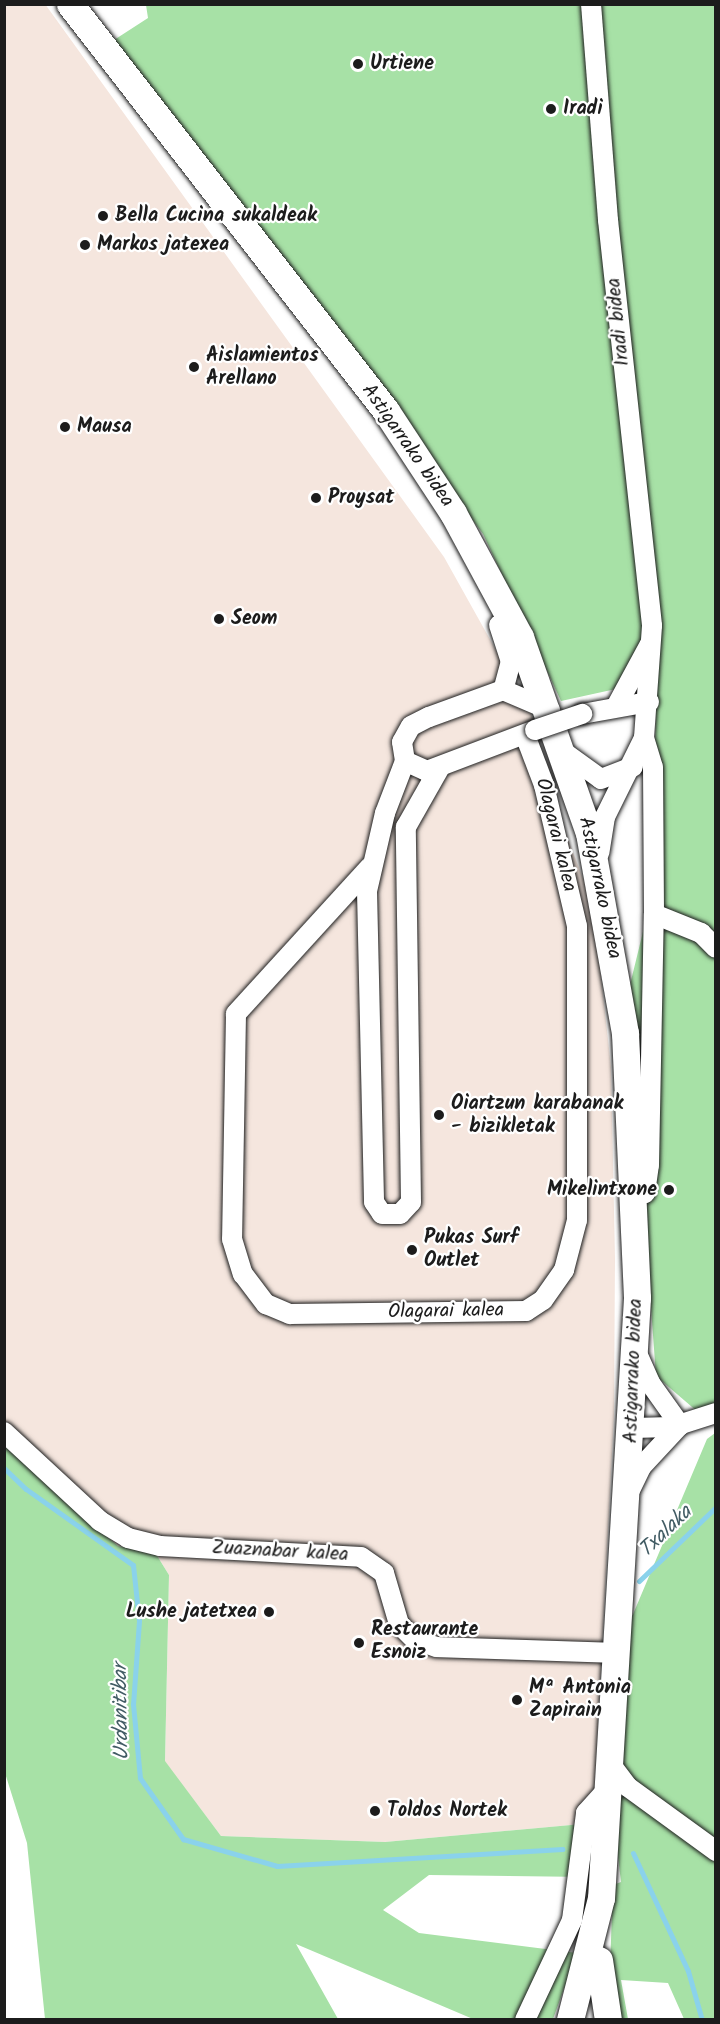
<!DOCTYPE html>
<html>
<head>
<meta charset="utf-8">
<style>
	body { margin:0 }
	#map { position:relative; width:720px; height:2024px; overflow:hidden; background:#fff; font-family:Kalam,sans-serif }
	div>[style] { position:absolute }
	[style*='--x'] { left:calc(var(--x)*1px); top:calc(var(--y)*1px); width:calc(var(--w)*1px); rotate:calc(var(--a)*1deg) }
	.built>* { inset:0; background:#f5e6de }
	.green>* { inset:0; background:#a7e1a6 }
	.stream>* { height:5px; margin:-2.5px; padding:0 2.5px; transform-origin:2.5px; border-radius:2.5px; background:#8ad2eb }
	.roads { filter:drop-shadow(0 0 2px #1c1c1c) drop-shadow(0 0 2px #1c1c1c) }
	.street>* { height:20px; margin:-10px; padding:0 10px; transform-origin:10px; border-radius:10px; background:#fff }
	.secondary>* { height:27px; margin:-13.5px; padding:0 13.5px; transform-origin:13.5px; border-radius:13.5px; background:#fff }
	.bridges { filter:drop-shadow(0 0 2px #1c1c1c) drop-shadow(0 0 2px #1c1c1c) }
	.street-bridge>* { height:20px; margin:-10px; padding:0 10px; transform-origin:10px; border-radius:10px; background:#fff }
	.dots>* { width:16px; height:16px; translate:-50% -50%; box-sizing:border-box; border:3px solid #fff; border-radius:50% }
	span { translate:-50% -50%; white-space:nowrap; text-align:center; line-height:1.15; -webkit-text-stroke:4.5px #fff; paint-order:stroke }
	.poi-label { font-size:20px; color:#1c1c1c; font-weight:700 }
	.left { translate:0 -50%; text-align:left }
	.right { translate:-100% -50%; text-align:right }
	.street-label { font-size:20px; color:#1c1c1c }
	.water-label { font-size:21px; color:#425c64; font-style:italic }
	.frame { position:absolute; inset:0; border:6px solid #1c1c1c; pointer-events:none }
</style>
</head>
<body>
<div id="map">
	<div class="built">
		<i style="clip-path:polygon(45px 4px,444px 557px,531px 713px,552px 798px,593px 904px,611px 1067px,615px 1259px,614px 1415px,593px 1823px,385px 1842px,221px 1836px,165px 1762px,169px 1575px,156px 1554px,118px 1546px,5px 1446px,4px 5px)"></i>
	</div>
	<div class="green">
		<i style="clip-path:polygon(146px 5px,715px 5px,716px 1405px,699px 1413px,656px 1376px,628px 993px,650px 903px,657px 680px,561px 701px,483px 534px,114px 40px,148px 18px)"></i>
		<i style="clip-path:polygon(715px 1433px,715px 2019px,684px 2019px,668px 1983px,621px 1980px,628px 2019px,616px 2019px,609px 1995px,613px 1885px,621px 1882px,613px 1814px,631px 1619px,707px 1439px)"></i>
		<i style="clip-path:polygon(4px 1446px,118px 1546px,156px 1554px,169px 1575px,165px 1761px,221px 1836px,385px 1842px,593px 1823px,589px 1877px,429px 1875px,383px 1910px,419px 1933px,577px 1953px,553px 2019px,473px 2019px,296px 1944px,338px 2019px,45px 2019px,27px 1843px,5px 1773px)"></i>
	</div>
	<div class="stream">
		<i style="--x:4;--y:1468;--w:30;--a:44"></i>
		<i style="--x:26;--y:1489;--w:131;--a:35.4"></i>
		<i style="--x:133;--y:1565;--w:56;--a:83.9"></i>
		<i style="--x:139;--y:1621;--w:83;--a:94.1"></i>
		<i style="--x:133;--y:1704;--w:74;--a:84.6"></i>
		<i style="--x:140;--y:1778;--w:75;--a:54.8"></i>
		<i style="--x:183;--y:1839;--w:98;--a:16"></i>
		<i style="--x:277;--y:1866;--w:286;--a:-3.4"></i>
		<i style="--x:639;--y:1581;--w:107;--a:-43.9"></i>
		<i style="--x:633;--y:1853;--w:130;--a:65"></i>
		<i style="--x:688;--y:1971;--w:51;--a:74.1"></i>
	</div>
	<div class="roads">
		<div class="street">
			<i style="--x:591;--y:4;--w:217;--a:85.5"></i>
			<i style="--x:608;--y:220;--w:408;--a:83.8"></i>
			<i style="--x:652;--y:626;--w:112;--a:94.1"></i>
			<i style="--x:644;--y:738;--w:88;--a:116.3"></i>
			<i style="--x:605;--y:817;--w:36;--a:99"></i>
			<i style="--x:499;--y:625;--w:38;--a:72"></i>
			<i style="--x:511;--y:661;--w:30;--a:105"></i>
			<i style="--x:617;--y:705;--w:69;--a:-61.6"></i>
			<i style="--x:582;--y:714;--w:68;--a:-10.2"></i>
			<i style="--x:535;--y:730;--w:116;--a:159.2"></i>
			<i style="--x:427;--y:771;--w:24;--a:-156"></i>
			<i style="--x:405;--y:761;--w:19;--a:-99"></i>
			<i style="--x:402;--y:742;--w:18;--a:-61"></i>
			<i style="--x:411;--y:726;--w:20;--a:-27"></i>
			<i style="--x:429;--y:717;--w:79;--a:-20"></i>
			<i style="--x:503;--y:690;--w:51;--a:23.1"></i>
			<i style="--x:644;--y:738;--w:30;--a:73"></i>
			<i style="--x:653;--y:767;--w:147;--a:89.6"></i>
			<i style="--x:654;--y:914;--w:51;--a:22"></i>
			<i style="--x:701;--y:933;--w:21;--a:45"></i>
			<i style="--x:565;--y:753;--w:44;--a:35.8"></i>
			<i style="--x:601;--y:779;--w:34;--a:-21"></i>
			<i style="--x:405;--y:761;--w:56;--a:111"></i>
			<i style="--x:385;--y:813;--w:80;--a:103"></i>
			<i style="--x:367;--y:891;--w:311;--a:88.7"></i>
			<i style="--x:374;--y:1202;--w:14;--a:56"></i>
			<i style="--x:382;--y:1214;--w:18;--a:0"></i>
			<i style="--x:400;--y:1214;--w:16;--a:-47"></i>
			<i style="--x:411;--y:1202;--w:375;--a:-90.8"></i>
			<i style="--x:406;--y:827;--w:67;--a:-60.4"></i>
			<i style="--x:370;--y:867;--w:199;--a:132.4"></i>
			<i style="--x:236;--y:1014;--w:225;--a:91"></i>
			<i style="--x:232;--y:1239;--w:37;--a:73"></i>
			<i style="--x:243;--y:1274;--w:38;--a:53"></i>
			<i style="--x:266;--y:1304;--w:26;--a:23"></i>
			<i style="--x:290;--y:1314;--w:236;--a:-0.7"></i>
			<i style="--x:526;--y:1311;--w:20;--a:-33"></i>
			<i style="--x:543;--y:1300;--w:37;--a:-55"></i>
			<i style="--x:564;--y:1270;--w:52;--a:-75.4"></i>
			<i style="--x:577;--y:1220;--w:294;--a:-90"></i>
			<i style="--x:577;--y:926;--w:145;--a:-103.2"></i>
			<i style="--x:544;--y:785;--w:53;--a:-110.8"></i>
			<i style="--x:635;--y:1196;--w:10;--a:-17"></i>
			<i style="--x:645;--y:1193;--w:28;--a:-82"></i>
			<i style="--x:649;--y:1165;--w:251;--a:-88.9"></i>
			<i style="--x:636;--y:1351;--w:35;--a:66"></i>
			<i style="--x:650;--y:1383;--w:52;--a:54.5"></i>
			<i style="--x:632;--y:1428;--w:40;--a:-1.4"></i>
			<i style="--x:672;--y:1427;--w:46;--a:-17.7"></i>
			<i style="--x:4;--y:1432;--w:131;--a:42.8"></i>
			<i style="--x:100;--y:1521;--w:33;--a:31"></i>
			<i style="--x:128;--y:1538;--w:33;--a:14"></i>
			<i style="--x:160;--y:1546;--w:201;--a:3.1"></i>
			<i style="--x:361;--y:1557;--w:28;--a:35"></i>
			<i style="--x:384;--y:1573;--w:53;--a:73.6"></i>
			<i style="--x:399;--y:1624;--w:23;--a:45"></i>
			<i style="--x:415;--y:1640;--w:22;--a:18"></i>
			<i style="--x:436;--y:1647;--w:180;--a:1.9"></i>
			<i style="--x:628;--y:1494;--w:30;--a:-64"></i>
			<i style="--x:641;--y:1467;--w:57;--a:-47.1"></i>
			<i style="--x:609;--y:1762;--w:31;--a:53"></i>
			<i style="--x:628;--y:1787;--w:109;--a:36"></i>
			<i style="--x:525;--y:2020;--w:110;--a:-64.8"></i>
			<i style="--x:572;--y:1920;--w:108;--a:-82.5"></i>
			<i style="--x:586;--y:1813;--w:31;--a:-48"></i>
		</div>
		<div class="secondary">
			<i style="--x:70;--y:4;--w:515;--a:52.17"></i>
			<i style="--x:386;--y:411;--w:122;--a:56.7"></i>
			<i style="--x:453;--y:513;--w:141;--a:61.6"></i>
			<i style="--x:520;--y:637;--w:208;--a:70.6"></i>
			<i style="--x:589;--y:833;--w:203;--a:79.8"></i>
			<i style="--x:625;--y:1033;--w:265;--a:87.4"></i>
			<i style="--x:637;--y:1298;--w:601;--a:93.43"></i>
			<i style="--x:601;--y:1898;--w:126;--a:104.3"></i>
			<i style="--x:599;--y:1960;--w:61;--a:81.5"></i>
		</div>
	</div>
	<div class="bridges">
		<div class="street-bridge">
			<i style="--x:535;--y:730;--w:50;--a:-18.8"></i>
		</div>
	</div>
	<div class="dots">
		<i style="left:358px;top:64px;background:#1c1c1c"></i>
		<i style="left:551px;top:109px;background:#1c1c1c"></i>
		<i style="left:103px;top:216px;background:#1c1c1c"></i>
		<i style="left:85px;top:245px;background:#1c1c1c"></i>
		<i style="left:194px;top:367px;background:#1c1c1c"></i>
		<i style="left:65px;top:427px;background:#1c1c1c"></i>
		<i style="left:316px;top:498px;background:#1c1c1c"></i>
		<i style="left:219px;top:619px;background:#1c1c1c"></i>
		<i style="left:439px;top:1115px;background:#1c1c1c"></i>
		<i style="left:669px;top:1190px;background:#1c1c1c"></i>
		<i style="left:412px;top:1250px;background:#1c1c1c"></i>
		<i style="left:269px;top:1612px;background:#1c1c1c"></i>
		<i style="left:359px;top:1643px;background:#1c1c1c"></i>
		<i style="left:517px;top:1700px;background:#1c1c1c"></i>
		<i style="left:375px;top:1811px;background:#1c1c1c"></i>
	</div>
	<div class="poi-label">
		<span class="left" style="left:370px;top:64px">Urtiene</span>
		<span class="left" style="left:563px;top:109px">Iradi</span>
		<span class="left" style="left:115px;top:216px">Bella Cucina sukaldeak</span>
		<span class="left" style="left:97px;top:245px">Markos jatexea</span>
		<span class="left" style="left:206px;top:368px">Aislamientos<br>Arellano</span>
		<span class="left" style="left:77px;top:427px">Mausa</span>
		<span class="left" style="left:328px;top:498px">Proysat</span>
		<span class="left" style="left:231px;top:619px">Seom</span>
		<span class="left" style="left:451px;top:1116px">Oiartzun karabanak<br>- bizikletak</span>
		<span class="right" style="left:657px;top:1190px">Mikelintxone</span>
		<span class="left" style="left:424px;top:1250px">Pukas Surf<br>Outlet</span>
		<span class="right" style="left:257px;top:1612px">Lushe jatetxea</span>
		<span class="left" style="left:371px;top:1642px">Restaurante<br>Esnoiz</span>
		<span class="left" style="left:529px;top:1700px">Mª Antonia<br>Zapirain</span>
		<span class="left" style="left:387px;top:1811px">Toldos Nortek</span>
	</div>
	<div class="street-label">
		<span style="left:619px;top:322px;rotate:-96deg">Iradi bidea</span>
		<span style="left:407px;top:446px;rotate:55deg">Astigarrako bidea</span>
		<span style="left:555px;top:835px;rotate:76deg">Olagarai kalea</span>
		<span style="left:599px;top:888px;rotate:78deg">Astigarrako bidea</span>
		<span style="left:446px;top:1312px;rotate:-1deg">Olagarai kalea</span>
		<span style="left:634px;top:1371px;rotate:-88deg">Astigarrako bidea</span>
		<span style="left:280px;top:1552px;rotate:3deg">Zuaznabar kalea</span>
	</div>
	<div class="water-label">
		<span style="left:666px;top:1532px;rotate:-44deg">Txalaka</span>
		<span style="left:122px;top:1712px;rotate:-91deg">Urdanitibar</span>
	</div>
	<div class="frame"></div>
</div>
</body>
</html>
